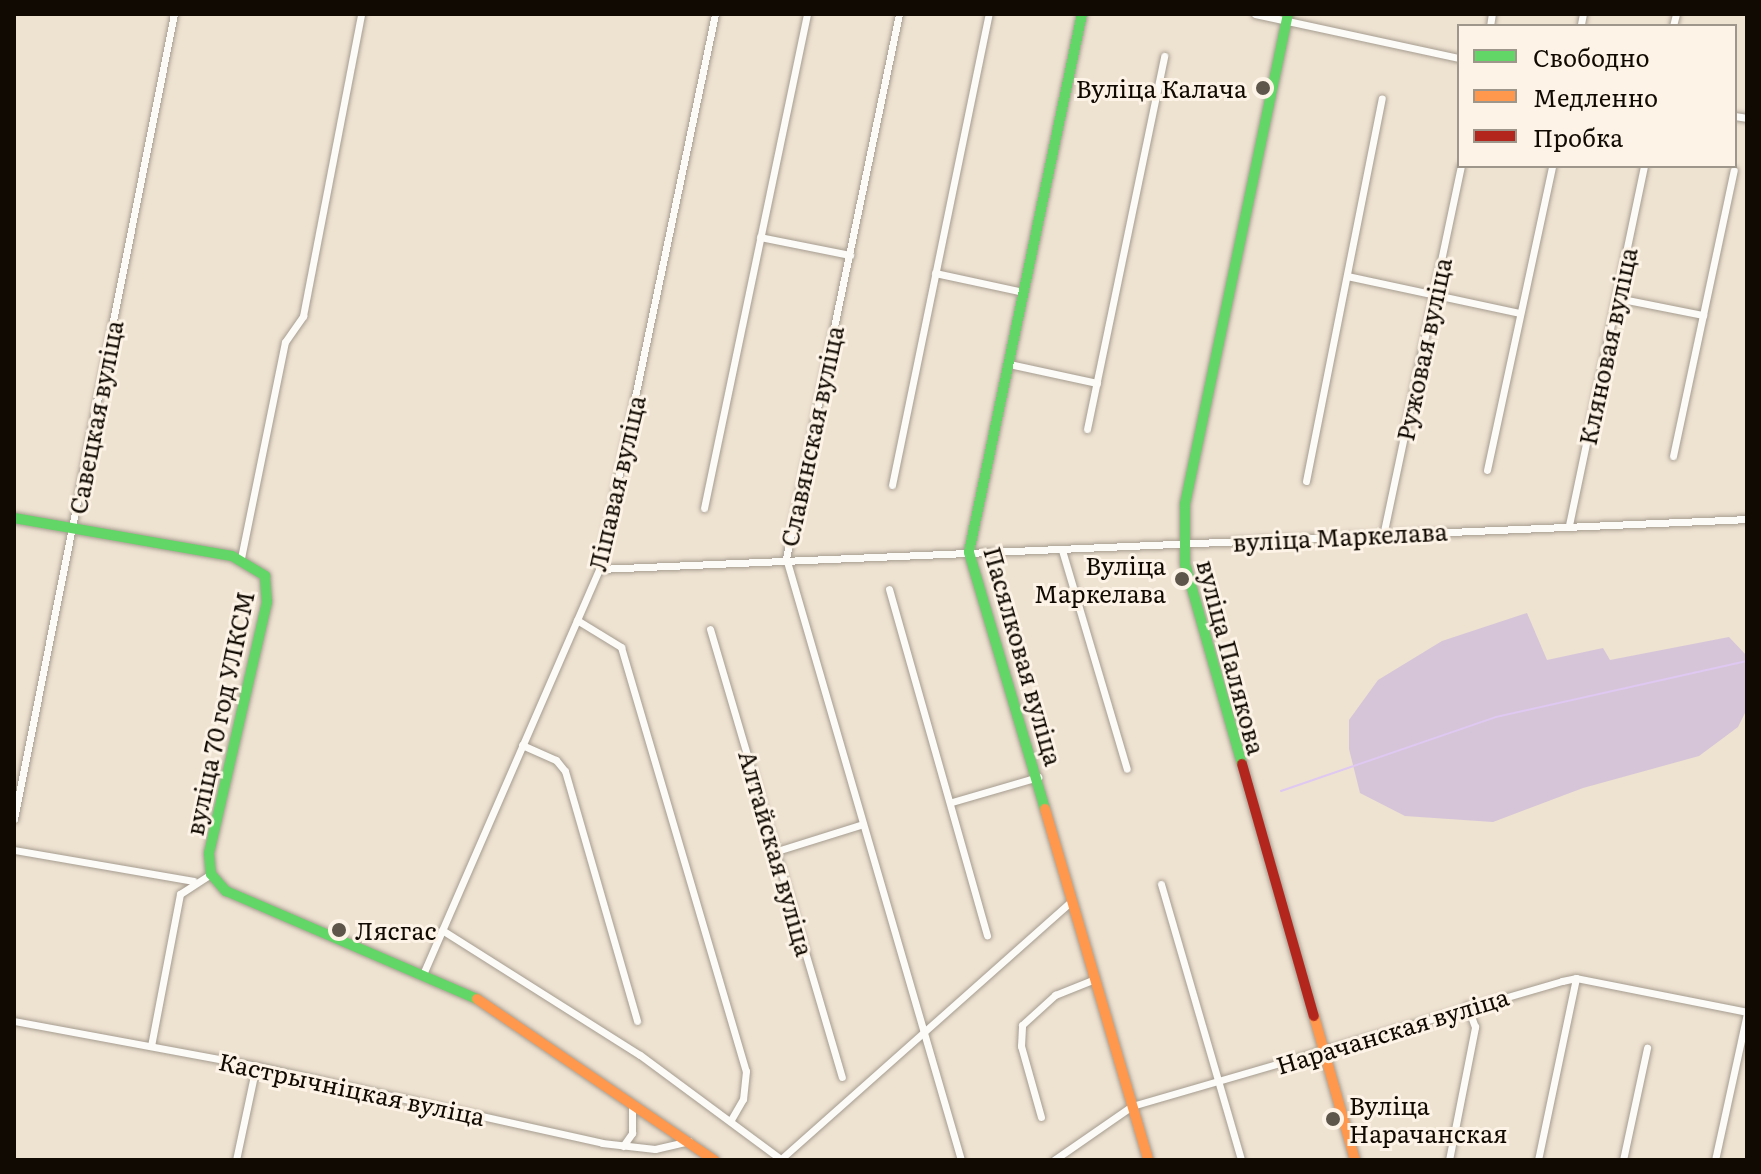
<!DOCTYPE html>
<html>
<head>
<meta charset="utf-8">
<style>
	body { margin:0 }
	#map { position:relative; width:1761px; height:1174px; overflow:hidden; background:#eee2d1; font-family:Literata,serif }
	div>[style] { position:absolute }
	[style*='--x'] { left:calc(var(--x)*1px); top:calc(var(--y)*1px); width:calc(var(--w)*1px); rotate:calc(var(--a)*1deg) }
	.green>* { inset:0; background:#d6c5d8 }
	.stream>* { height:2px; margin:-1px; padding:0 1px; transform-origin:1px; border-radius:1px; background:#dfc8f1 }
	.roads { filter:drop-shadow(0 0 2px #a69d90) drop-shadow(0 0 2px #a69d90) }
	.street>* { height:7px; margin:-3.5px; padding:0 3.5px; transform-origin:3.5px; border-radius:3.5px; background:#fcfbf8 }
	.fast>* { height:10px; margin:-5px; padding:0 5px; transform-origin:5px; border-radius:5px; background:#63d668 }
	.slow>* { height:10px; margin:-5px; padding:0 5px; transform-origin:5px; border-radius:5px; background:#ff974d }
	.jam>* { height:10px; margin:-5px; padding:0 5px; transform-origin:5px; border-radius:5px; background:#b3261e }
	.dots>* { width:22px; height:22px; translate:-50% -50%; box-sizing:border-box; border:4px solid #fdf4e7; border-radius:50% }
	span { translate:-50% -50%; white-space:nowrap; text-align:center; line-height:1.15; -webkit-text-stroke:6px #fdf4e7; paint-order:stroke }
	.poi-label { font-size:24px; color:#110a02 }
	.right { translate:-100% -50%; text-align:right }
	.left { translate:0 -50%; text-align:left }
	.street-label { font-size:24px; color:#110a02 }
	.frame { position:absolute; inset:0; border:16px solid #110a02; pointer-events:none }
	.legend { position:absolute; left:1457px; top:24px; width:280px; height:144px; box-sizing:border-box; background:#fdf4e7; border:2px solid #9f968b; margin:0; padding:10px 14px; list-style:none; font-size:24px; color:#110a02 }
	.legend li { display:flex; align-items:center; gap:16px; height:40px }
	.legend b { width:40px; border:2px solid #9f968b }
</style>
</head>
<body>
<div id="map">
	<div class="green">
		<i style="clip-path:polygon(1527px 613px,1547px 660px,1603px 648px,1610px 660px,1729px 637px,1747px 656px,1747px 709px,1738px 727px,1699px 756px,1583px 788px,1493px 822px,1405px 816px,1360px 793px,1349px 749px,1349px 720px,1378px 680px,1442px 641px)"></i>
	</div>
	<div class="stream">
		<i style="--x:1281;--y:791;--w:227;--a:-19"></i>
		<i style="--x:1496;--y:717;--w:257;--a:-12.6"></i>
	</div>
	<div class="roads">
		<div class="street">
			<i style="--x:899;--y:14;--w:556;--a:101.73"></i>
			<i style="--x:786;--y:558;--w:627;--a:73.79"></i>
			<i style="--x:1255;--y:14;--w:209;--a:12.2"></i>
			<i style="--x:1581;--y:24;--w:10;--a:-79"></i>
			<i style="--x:1490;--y:26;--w:12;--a:-81"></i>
			<i style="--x:1673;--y:26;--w:12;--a:-76"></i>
			<i style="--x:1735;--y:116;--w:12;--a:9"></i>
			<i style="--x:760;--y:237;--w:92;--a:11.3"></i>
			<i style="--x:935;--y:273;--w:91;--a:12.1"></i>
			<i style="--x:1347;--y:276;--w:176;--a:12.1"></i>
			<i style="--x:1617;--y:298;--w:88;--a:11.2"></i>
			<i style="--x:1009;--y:364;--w:90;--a:12.2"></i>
			<i style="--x:1087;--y:429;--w:381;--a:-78.3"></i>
			<i style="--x:1673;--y:456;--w:292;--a:-78"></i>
			<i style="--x:1487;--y:470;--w:311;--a:-77.9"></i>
			<i style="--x:1306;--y:481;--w:390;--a:-78.8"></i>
			<i style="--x:892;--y:485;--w:481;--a:-78.4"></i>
			<i style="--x:704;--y:508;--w:505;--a:-78.22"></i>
			<i style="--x:1569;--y:525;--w:367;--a:-78.2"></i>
			<i style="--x:1384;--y:531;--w:373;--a:-78.1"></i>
			<i style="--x:1062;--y:550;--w:228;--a:73.5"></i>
			<i style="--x:241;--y:558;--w:220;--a:-78.5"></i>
			<i style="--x:285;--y:342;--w:32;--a:-55"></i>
			<i style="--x:303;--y:316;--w:308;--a:-79.1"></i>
			<i style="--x:599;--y:569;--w:1149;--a:-2.49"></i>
			<i style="--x:889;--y:589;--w:360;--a:74.2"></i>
			<i style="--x:577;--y:620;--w:52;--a:31.5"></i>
			<i style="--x:621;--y:647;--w:442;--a:73.6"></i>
			<i style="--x:746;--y:1071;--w:28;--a:96"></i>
			<i style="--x:743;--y:1099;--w:24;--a:120"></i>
			<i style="--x:710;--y:629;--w:467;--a:73.6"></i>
			<i style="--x:522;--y:745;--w:37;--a:24"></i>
			<i style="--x:556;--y:760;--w:14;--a:51"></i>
			<i style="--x:565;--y:771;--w:260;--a:73.9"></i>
			<i style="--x:952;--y:802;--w:90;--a:-16.2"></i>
			<i style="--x:14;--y:819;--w:821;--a:-78.76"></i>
			<i style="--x:14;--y:850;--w:182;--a:9.8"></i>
			<i style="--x:777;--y:851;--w:90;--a:-17.4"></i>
			<i style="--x:1161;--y:884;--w:287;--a:73.8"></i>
			<i style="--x:442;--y:930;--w:234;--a:32.3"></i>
			<i style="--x:640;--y:1055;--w:177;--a:36.5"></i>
			<i style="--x:424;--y:972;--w:439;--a:-66.5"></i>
			<i style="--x:599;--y:569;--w:567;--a:-78.19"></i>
			<i style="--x:14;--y:1021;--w:246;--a:10.5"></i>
			<i style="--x:256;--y:1066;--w:354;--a:12.5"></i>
			<i style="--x:602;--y:1143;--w:53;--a:6.5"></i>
			<i style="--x:655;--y:1149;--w:35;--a:-13"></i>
			<i style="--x:151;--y:1046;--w:155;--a:-79.2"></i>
			<i style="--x:180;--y:894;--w:37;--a:-33"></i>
			<i style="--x:1041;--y:1117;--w:74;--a:-105.7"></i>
			<i style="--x:1021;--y:1046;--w:21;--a:-87"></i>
			<i style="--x:1022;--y:1025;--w:45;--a:-42.3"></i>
			<i style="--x:1055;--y:995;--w:43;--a:-21.8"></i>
			<i style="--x:623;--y:1146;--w:16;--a:-55"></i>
			<i style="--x:632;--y:1133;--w:29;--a:-90"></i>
			<i style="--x:781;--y:1159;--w:389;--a:-41.6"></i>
			<i style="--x:236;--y:1160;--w:96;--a:-78"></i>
			<i style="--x:1054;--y:1160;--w:95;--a:-34.7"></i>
			<i style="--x:1132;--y:1106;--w:448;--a:-16.2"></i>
			<i style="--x:1562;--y:981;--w:14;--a:-12"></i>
			<i style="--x:1576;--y:978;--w:174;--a:11.2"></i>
			<i style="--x:1449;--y:1160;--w:136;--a:-78.9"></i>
			<i style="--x:1475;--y:1027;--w:23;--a:-110"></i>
			<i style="--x:1538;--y:1160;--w:186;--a:-78.2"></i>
			<i style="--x:1623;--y:1160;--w:115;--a:-77.9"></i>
			<i style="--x:1715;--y:1160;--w:150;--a:-77.7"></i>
		</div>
		<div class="fast">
			<i style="--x:14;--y:518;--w:221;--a:9.9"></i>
			<i style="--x:232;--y:556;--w:39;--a:31"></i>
			<i style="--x:265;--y:576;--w:26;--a:86"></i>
			<i style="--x:267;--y:602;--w:258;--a:103"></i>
			<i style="--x:209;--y:853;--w:21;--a:85"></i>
			<i style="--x:211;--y:874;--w:23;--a:49"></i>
			<i style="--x:226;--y:891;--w:273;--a:23.3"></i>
			<i style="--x:1242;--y:764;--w:208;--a:-105.9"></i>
			<i style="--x:1185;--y:564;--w:60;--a:-90"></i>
			<i style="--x:1185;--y:504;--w:501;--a:-78.13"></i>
			<i style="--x:1045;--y:809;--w:268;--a:-106.5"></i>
			<i style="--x:969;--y:552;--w:550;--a:-78.14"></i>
		</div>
		<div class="slow">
			<i style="--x:1045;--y:809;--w:366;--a:73.6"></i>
			<i style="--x:477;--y:999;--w:287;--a:34.2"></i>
			<i style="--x:1314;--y:1016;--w:150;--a:74.1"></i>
		</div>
		<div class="jam">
			<i style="--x:1242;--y:764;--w:262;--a:74.1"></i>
		</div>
	</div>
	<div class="dots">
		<i style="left:1263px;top:88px;background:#5e564a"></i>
		<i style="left:1182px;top:579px;background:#5e564a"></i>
		<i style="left:339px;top:930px;background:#5e564a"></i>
		<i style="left:1333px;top:1119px;background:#5e564a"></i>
	</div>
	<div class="poi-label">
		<span class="right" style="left:1247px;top:88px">Вуліца Калача</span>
		<span class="right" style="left:1166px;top:579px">Вуліца<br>Маркелава</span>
		<span class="left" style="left:355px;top:930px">Лясгас</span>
		<span class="left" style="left:1349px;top:1119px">Вуліца<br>Нарачанская</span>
	</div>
	<div class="street-label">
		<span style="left:1607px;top:346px;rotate:-78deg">Кляновая вуліца</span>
		<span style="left:1423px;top:349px;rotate:-78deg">Ружовая вуліца</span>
		<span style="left:95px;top:417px;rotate:-79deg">Савецкая вуліца</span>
		<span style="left:811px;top:436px;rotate:-78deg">Славянская вуліца</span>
		<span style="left:616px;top:483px;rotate:-77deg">Ліпавая вуліца</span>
		<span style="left:1340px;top:536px;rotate:-3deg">вуліца Маркелава</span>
		<span style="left:1024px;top:656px;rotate:74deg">Пасялковая вуліца</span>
		<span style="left:1232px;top:657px;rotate:75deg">вуліца Палякова</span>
		<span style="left:219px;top:713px;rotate:-78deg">вуліца 70 год УЛКСМ</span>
		<span style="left:777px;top:853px;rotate:74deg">Алтайская вуліца</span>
		<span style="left:1392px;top:1030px;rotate:-17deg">Нарачанская вуліца</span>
		<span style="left:352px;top:1088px;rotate:12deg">Кастрычніцкая вуліца</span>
	</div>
	<div class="frame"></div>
	<ul class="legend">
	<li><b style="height:10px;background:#63d668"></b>Свободно</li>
	<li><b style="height:10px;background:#ff974d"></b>Медленно</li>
	<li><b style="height:10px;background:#b3261e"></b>Пробка</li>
	</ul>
</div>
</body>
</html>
